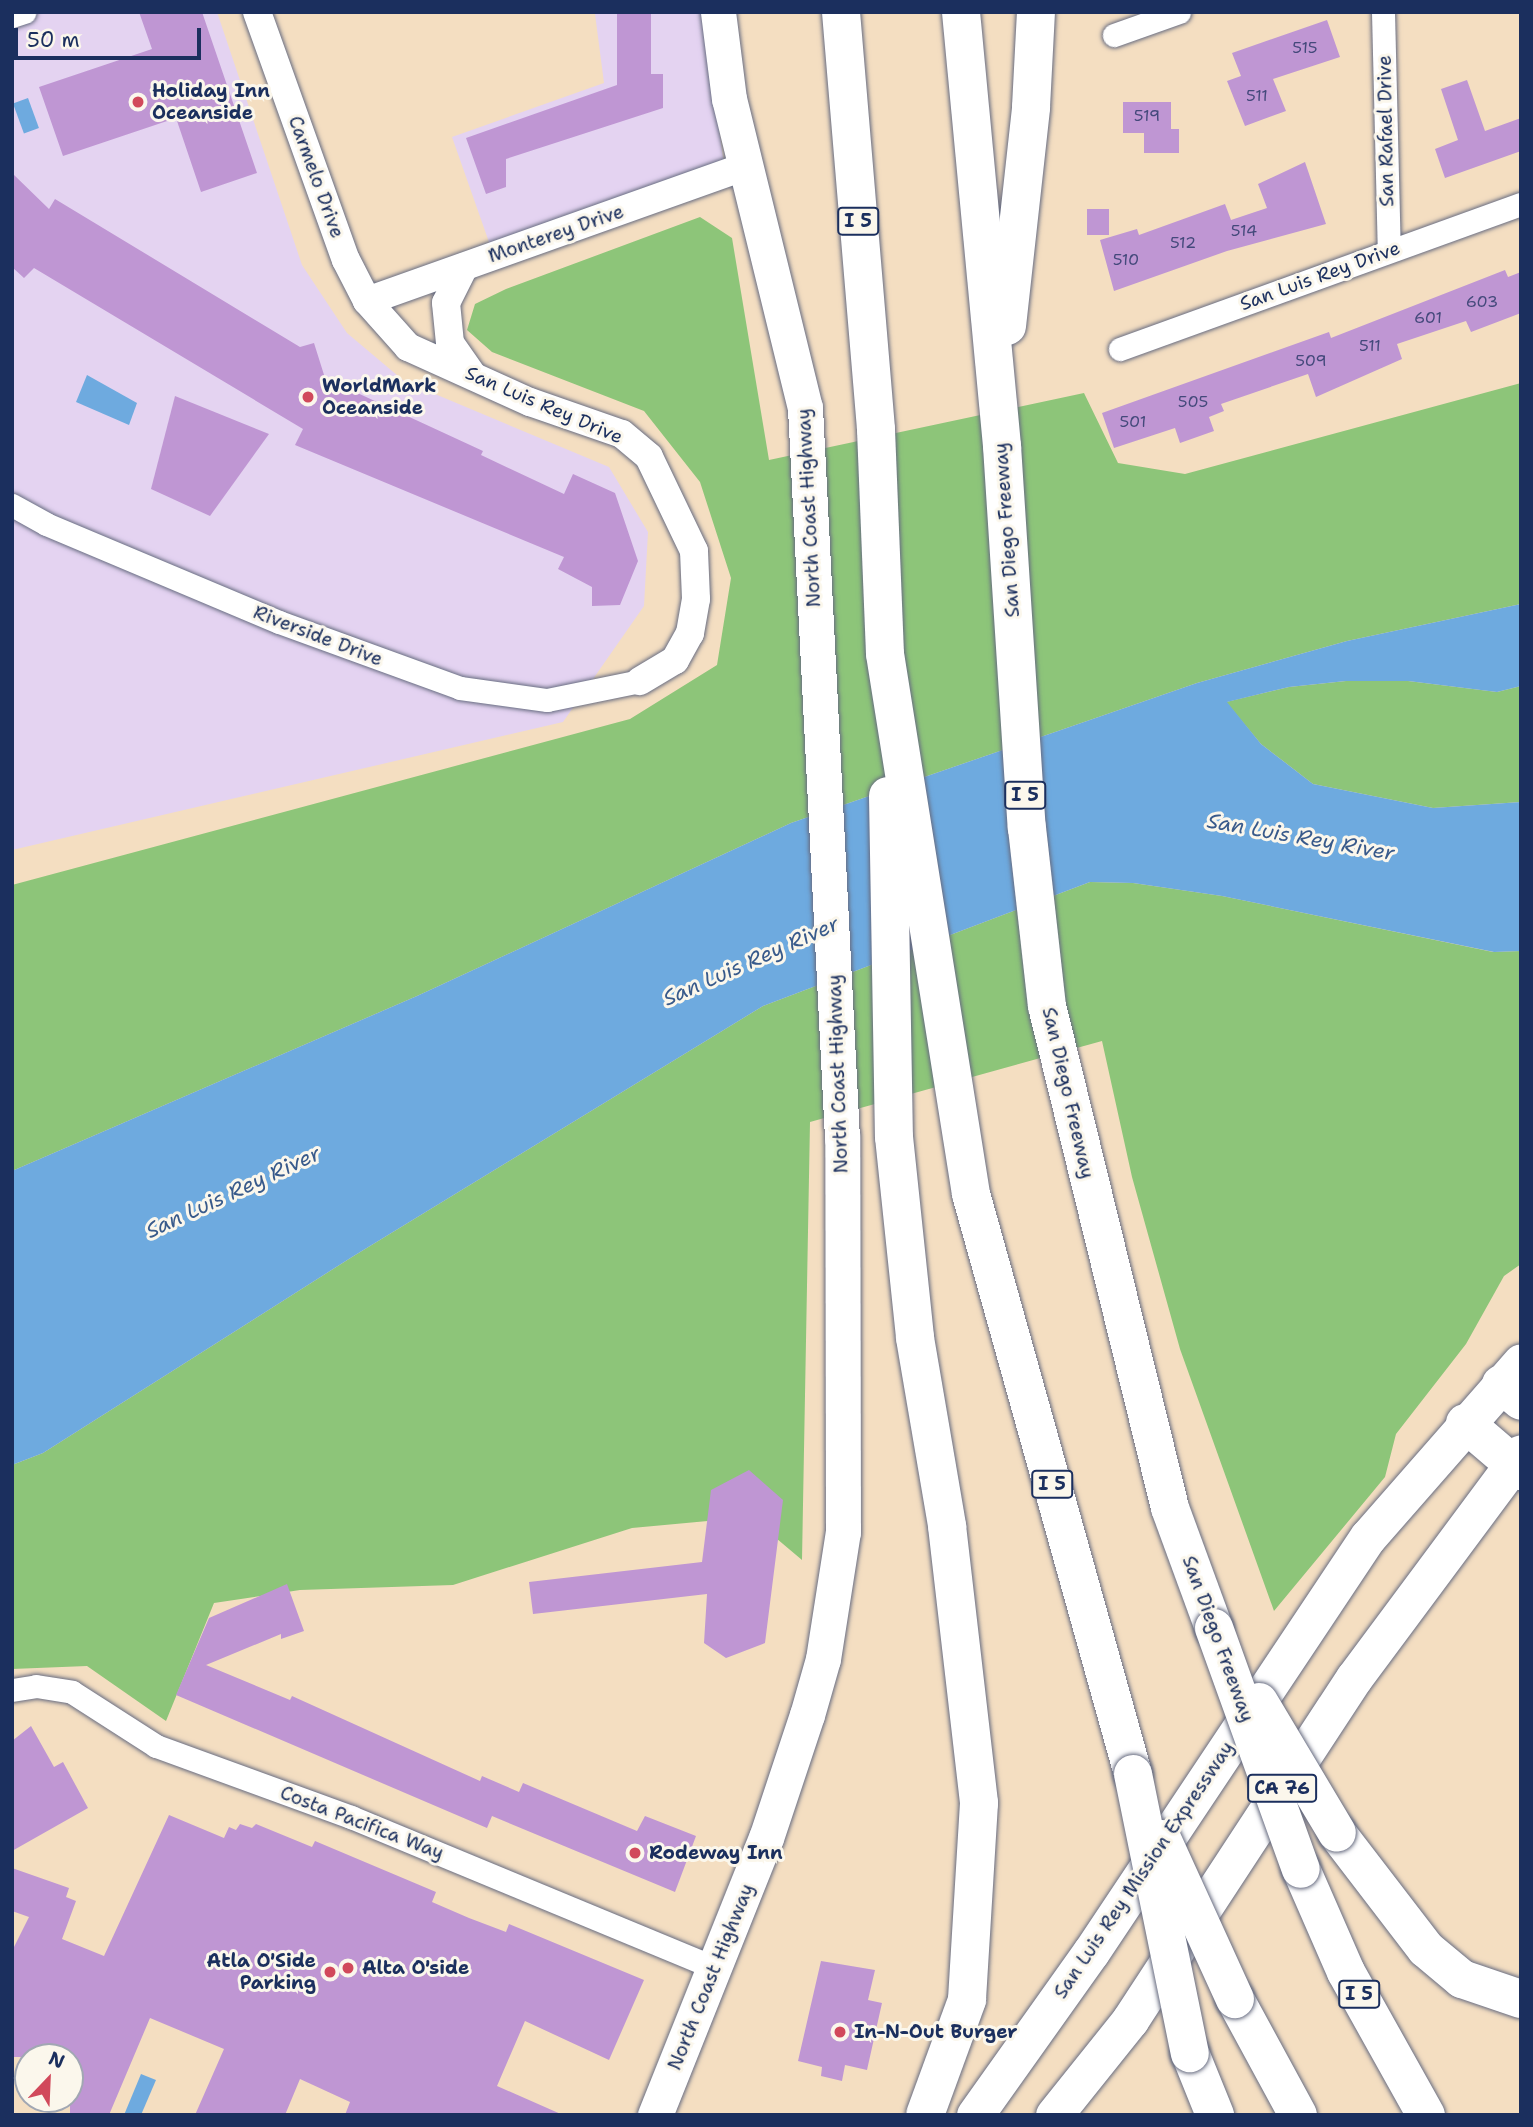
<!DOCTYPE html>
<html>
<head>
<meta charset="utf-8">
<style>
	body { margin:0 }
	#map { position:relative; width:1533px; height:2127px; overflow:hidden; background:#f4dec1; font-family:"Shantell Sans",sans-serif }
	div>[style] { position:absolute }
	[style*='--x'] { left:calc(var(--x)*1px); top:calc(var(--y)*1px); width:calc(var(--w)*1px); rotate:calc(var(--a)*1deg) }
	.built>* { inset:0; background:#e4d3f1 }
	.green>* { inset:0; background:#8dc579 }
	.water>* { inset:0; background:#6eaadf; transform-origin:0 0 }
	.building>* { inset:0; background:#bf96d3; transform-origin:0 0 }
	.roads { filter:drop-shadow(0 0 2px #676c81) drop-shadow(0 0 2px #676c81) }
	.minor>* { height:23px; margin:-11.5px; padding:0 11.5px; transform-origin:11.5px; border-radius:11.5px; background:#fff }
	.tertiary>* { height:28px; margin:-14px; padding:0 14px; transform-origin:14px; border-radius:14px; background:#fff }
	.primary>* { height:35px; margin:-17.5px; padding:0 17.5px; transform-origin:17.5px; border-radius:17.5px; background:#fff }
	.trunk>* { height:37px; margin:-18.5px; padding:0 18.5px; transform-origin:18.5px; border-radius:18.5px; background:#fff }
	.motorway>* { height:38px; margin:-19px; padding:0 19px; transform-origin:19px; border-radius:19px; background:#fff }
	.bridges { filter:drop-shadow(0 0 2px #676c81) drop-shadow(0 0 2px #676c81) }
	.motorway-bridge>* { height:38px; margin:-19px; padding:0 19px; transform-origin:19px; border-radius:19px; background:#fff }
	.dots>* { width:19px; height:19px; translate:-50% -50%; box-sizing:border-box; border:4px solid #fbf7ec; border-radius:50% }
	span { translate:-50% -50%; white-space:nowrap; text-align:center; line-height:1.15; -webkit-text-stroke:6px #fbf7ec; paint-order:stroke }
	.number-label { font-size:16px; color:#44497b }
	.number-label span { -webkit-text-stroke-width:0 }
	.shield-label span { padding:2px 5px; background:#fbf7ec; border:2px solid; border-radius:5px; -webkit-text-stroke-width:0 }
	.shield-label { font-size:18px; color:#1b2f5e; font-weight:700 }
	.poi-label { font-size:19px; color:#1b2f5e; font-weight:700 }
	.left { translate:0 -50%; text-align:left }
	.right { translate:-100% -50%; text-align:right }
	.street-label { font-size:19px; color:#1b2f5e }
	.water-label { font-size:21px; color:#385a8b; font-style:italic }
	.frame { position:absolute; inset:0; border:14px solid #1b2f5e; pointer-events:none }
	.north { position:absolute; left:14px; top:2043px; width:70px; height:70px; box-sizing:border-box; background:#fbf7ec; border:2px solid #a1a7b3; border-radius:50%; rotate:23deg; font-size:19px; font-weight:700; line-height:28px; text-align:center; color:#1b2f5e }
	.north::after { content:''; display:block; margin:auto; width:24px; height:32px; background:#d1495b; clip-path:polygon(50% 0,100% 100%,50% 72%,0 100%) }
	.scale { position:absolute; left:14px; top:28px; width:187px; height:32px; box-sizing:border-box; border:4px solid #1b2f5e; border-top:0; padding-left:9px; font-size:21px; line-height:24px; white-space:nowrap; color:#1b2f5e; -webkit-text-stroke:5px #fbf7ec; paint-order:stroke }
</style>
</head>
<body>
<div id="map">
	<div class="built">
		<i style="clip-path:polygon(12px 12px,217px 12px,302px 265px,347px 333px,404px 381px,609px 467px,648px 532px,644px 606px,563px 722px,12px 850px)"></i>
		<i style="clip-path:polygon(702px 12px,724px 164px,490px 245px,452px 137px,604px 83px,595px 14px)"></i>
	</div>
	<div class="green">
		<i style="clip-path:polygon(700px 217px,732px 238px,769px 460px,1084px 393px,1118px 463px,1185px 474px,1521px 383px,1521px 604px,1347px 641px,1197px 683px,791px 823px,417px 996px,12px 1171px,12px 885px,630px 719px,717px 665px,731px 578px,700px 482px,644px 411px,492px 352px,467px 330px,475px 304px,506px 289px)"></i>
		<i style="clip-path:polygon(1346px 681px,1408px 681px,1497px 692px,1521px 686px,1521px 802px,1433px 808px,1313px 784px,1261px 744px,1226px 702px,1289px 687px)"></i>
		<i style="clip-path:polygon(1090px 882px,1133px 883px,1222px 896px,1493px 952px,1521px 951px,1521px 1264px,1504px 1276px,1466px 1344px,1396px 1434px,1385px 1477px,1274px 1611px,1180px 1349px,1132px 1177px,1102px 1041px,810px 1122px,802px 1560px,751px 1517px,632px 1528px,453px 1585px,300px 1590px,214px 1603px,166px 1721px,87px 1666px,12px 1669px,12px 1465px,43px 1453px,352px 1257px,763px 1006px)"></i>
	</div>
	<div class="water">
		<i style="left:28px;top:98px;width:32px;height:16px;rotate:70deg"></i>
		<i style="clip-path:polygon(87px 375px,137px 403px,129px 425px,76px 402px)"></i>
		<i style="clip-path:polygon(1521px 604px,1521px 686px,1497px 692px,1408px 681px,1346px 681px,1289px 687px,1227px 702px,1261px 744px,1313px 784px,1433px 808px,1521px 802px,1521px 951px,1494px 952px,1222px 896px,1133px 883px,1090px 882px,763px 1006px,352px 1257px,43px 1453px,12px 1465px,12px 1171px,417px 996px,791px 823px,1197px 683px,1347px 641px)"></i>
		<i style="clip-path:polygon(141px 2074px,156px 2080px,141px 2115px,124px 2115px)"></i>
	</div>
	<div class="building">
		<i style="clip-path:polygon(139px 12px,202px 12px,257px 173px,201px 192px,176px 118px,63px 156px,39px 87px,152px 49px)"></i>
		<i style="clip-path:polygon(617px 14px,651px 14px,651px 74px,663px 74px,663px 108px,506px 159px,506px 187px,486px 194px,466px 138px,617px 85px)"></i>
		<i style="clip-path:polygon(1327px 20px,1340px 57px,1273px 79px,1286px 111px,1245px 126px,1227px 81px,1241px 76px,1232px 53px)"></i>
		<i style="clip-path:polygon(1467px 80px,1485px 131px,1521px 118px,1521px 151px,1445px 178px,1435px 149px,1458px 140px,1441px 89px)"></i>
		<i style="clip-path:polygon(1123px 102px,1171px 102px,1171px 129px,1179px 129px,1179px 153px,1144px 153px,1144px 133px,1123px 133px)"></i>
		<i style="clip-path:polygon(1305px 162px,1326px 224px,1227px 251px,1114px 291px,1100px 240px,1137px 229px,1139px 235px,1225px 204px,1231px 220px,1267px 208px,1258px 184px)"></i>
		<i style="clip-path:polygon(12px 173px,49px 209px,55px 199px,300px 347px,314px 343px,325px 378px,483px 451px,481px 455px,564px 494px,573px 474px,615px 493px,638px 561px,620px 605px,592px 606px,592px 587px,558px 569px,564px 557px,295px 445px,303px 429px,34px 268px,24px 278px,12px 267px)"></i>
		<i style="left:1087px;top:209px;width:22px;height:26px"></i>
		<i style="clip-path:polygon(1505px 270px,1508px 277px,1521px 272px,1521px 313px,1471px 332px,1466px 321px,1397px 344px,1402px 359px,1316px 397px,1308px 374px,1221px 404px,1224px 411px,1209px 417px,1214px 431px,1180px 443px,1175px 428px,1114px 448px,1102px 413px,1329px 332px,1331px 338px)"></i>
		<i style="clip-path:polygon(175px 396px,269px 434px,210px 516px,151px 489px)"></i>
		<i style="clip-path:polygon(749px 1470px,783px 1500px,765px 1643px,726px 1658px,704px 1643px,707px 1594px,533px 1614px,529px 1582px,702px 1562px,711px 1490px)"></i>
		<i style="clip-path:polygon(287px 1584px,304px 1631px,281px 1639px,281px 1634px,206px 1665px,290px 1700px,292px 1696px,480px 1781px,482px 1776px,519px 1792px,523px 1783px,637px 1831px,645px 1816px,696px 1836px,675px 1892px,492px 1816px,487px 1828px,176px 1695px,209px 1618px)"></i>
		<i style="clip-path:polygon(31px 1726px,54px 1767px,63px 1762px,88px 1808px,12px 1851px,12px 1741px)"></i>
		<i style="clip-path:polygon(169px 1815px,224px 1838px,229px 1827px,236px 1830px,240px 1824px,252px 1828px,256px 1824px,312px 1847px,315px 1841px,436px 1892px,432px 1902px,469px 1918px,506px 1932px,509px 1924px,644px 1980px,609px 2060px,525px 2021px,497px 2086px,563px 2115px,345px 2115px,350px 2102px,300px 2079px,285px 2115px,195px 2115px,224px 2049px,150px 2018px,109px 2115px,70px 2115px,70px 2057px,12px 2057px,12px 1951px,29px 1917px,12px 1911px,12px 1868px,69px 1888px,66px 1897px,76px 1901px,62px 1939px,104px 1956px)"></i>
		<i style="clip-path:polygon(821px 1961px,875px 1970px,868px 2000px,882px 2003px,867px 2070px,845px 2065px,842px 2081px,821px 2076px,822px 2067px,798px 2061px)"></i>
	</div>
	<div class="roads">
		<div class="minor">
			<i style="--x:1383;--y:12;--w:239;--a:88.6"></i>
			<i style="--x:12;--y:16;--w:13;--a:-18"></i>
			<i style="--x:1114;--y:35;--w:69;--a:-19.5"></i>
			<i style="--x:1120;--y:349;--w:426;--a:-19.9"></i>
			<i style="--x:12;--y:505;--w:39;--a:29"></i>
			<i style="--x:46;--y:524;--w:253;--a:22.8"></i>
			<i style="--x:279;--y:622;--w:193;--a:20"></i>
			<i style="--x:460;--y:688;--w:88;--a:7.9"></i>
			<i style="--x:547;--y:700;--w:95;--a:-11.5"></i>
			<i style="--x:12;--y:1690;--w:24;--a:-9"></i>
			<i style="--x:36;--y:1686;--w:36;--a:9"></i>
			<i style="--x:72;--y:1692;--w:100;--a:32.7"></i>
			<i style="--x:156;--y:1746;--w:208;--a:20"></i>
			<i style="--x:351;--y:1817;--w:393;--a:22.5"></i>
		</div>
		<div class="tertiary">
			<i style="--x:257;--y:12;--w:263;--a:70.3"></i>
			<i style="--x:346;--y:260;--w:46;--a:62.9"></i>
			<i style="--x:367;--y:301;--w:62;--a:48.3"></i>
			<i style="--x:408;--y:347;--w:134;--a:24.3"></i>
			<i style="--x:530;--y:402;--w:97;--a:19.2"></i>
			<i style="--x:622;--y:434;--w:35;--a:40"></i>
			<i style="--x:649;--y:457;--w:104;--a:64.4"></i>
			<i style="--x:694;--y:551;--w:48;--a:87.6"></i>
			<i style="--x:696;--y:599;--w:35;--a:100"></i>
			<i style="--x:690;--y:633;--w:31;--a:119"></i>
			<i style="--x:675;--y:660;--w:41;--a:149"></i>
			<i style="--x:464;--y:267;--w:40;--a:116.6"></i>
			<i style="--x:446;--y:303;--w:40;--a:84.3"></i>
			<i style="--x:450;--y:343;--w:39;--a:55"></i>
			<i style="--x:367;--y:301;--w:400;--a:-19.6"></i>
		</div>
		<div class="primary">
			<i style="--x:655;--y:2115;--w:298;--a:-68.2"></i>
			<i style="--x:766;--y:1838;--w:130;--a:-71.6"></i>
			<i style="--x:807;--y:1715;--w:58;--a:-74.1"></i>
			<i style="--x:823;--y:1659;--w:129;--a:-81.1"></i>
			<i style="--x:843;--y:1532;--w:394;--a:-90.1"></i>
			<i style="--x:842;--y:1138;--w:731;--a:-92.9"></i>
			<i style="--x:805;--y:408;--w:318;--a:-103.8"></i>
			<i style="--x:729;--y:99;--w:88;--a:-97.2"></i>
		</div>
		<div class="trunk">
			<i style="--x:975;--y:2115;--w:200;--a:-54.6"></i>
			<i style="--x:1091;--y:1952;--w:499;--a:-56.3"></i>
			<i style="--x:1368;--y:1537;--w:232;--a:-48.8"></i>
			<i style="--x:1054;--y:2115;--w:122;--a:-51.3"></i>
			<i style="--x:1130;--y:2020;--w:409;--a:-56.8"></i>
			<i style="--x:1354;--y:1678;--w:280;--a:-53.4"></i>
		</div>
		<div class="motorway">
			<i style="--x:841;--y:12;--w:419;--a:85.2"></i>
			<i style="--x:876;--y:430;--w:224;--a:87.7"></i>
			<i style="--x:885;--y:654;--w:547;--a:80.95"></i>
			<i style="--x:971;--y:1194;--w:602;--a:74.39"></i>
			<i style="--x:961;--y:12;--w:436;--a:84.6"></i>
			<i style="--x:1002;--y:446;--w:383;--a:86.3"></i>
			<i style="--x:1027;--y:828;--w:179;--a:83.6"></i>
			<i style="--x:1047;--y:1006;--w:517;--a:76.23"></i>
			<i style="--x:1170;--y:1508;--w:128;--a:69.9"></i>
			<i style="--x:1007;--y:326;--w:220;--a:-83.7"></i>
			<i style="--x:1031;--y:107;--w:95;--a:-87"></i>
			<i style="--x:888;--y:796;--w:341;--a:89"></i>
			<i style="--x:894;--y:1137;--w:202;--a:84"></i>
			<i style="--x:915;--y:1338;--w:191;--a:80.3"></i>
			<i style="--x:947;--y:1526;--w:279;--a:83.4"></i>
			<i style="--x:979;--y:1803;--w:197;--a:93.5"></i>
			<i style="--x:967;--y:2000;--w:122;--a:110.1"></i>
			<i style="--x:1501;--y:1384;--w:26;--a:40"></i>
			<i style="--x:1465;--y:1423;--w:74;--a:40.6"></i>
			<i style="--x:1337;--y:1833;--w:146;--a:52.5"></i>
			<i style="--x:1426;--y:1949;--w:47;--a:39.8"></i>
			<i style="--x:1462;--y:1979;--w:62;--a:18.7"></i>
			<i style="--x:1301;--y:1869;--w:112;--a:66.4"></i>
			<i style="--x:1346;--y:1972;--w:164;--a:60.8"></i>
			<i style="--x:1235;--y:1999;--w:132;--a:61.5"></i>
			<i style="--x:1190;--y:2053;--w:67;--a:68"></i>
		</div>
	</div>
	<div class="bridges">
		<div class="motorway-bridge">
			<i style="--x:1214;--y:1628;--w:256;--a:70.2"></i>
			<i style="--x:1259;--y:1702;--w:152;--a:59.2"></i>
			<i style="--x:1133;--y:1774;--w:285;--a:78.5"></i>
			<i style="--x:1162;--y:1839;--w:176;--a:65.5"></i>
		</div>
	</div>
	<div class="dots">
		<i style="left:138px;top:102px;background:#d1495b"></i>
		<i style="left:308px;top:397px;background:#d1495b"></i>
		<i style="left:635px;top:1853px;background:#d1495b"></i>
		<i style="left:348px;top:1968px;background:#d1495b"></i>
		<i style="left:330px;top:1972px;background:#d1495b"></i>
		<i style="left:840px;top:2032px;background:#d1495b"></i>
	</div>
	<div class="number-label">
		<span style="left:1305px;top:48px">515</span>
		<span style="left:1257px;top:96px">511</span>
		<span style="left:1147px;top:116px">519</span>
		<span style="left:1244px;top:231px">514</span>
		<span style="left:1183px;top:243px">512</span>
		<span style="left:1126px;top:260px">510</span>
		<span style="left:1482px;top:302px">603</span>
		<span style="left:1428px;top:318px">601</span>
		<span style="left:1370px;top:346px">511</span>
		<span style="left:1311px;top:361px">509</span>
		<span style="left:1193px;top:402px">505</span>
		<span style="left:1133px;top:422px">501</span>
	</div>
	<div class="shield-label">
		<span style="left:858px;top:221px">I 5</span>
		<span style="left:1025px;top:795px">I 5</span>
		<span style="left:1052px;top:1484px">I 5</span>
		<span style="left:1282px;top:1788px">CA 76</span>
		<span style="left:1359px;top:1994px">I 5</span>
	</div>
	<div class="poi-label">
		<span class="left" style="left:152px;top:102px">Holiday Inn<br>Oceanside</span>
		<span class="left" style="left:322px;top:397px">WorldMark<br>Oceanside</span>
		<span class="left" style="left:649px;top:1853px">Rodeway Inn</span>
		<span class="right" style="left:316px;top:1972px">Atla O'Side<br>Parking</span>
		<span class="left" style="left:362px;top:1968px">Alta O'side</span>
		<span class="left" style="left:854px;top:2032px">In-N-Out Burger</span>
	</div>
	<div class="street-label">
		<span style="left:1386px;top:131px;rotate:-91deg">San Rafael Drive</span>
		<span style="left:316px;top:177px;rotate:70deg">Carmelo Drive</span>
		<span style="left:556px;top:234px;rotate:-19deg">Monterey Drive</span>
		<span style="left:1320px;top:276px;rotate:-20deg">San Luis Rey Drive</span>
		<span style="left:544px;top:405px;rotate:23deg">San Luis Rey Drive</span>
		<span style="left:809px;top:508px;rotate:-93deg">North Coast Highway</span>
		<span style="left:1007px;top:530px;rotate:-94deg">San Diego Freeway</span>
		<span style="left:318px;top:636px;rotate:21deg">Riverside Drive</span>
		<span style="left:838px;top:1074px;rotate:-92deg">North Coast Highway</span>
		<span style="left:1068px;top:1093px;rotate:77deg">San Diego Freeway</span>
		<span style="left:1218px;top:1639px;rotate:70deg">San Diego Freeway</span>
		<span style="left:362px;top:1823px;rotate:21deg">Costa Pacifica Way</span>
		<span style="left:1144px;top:1870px;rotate:-56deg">San Luis Rey Mission Expressway</span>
		<span style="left:711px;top:1977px;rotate:-68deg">North Coast Highway</span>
	</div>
	<div class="water-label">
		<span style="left:1301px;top:837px;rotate:10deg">San Luis Rey River</span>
		<span style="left:751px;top:961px;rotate:-24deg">San Luis Rey River</span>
		<span style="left:233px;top:1192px;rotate:-25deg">San Luis Rey River</span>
	</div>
	<div class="frame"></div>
	<div class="north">N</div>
	<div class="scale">50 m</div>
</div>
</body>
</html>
